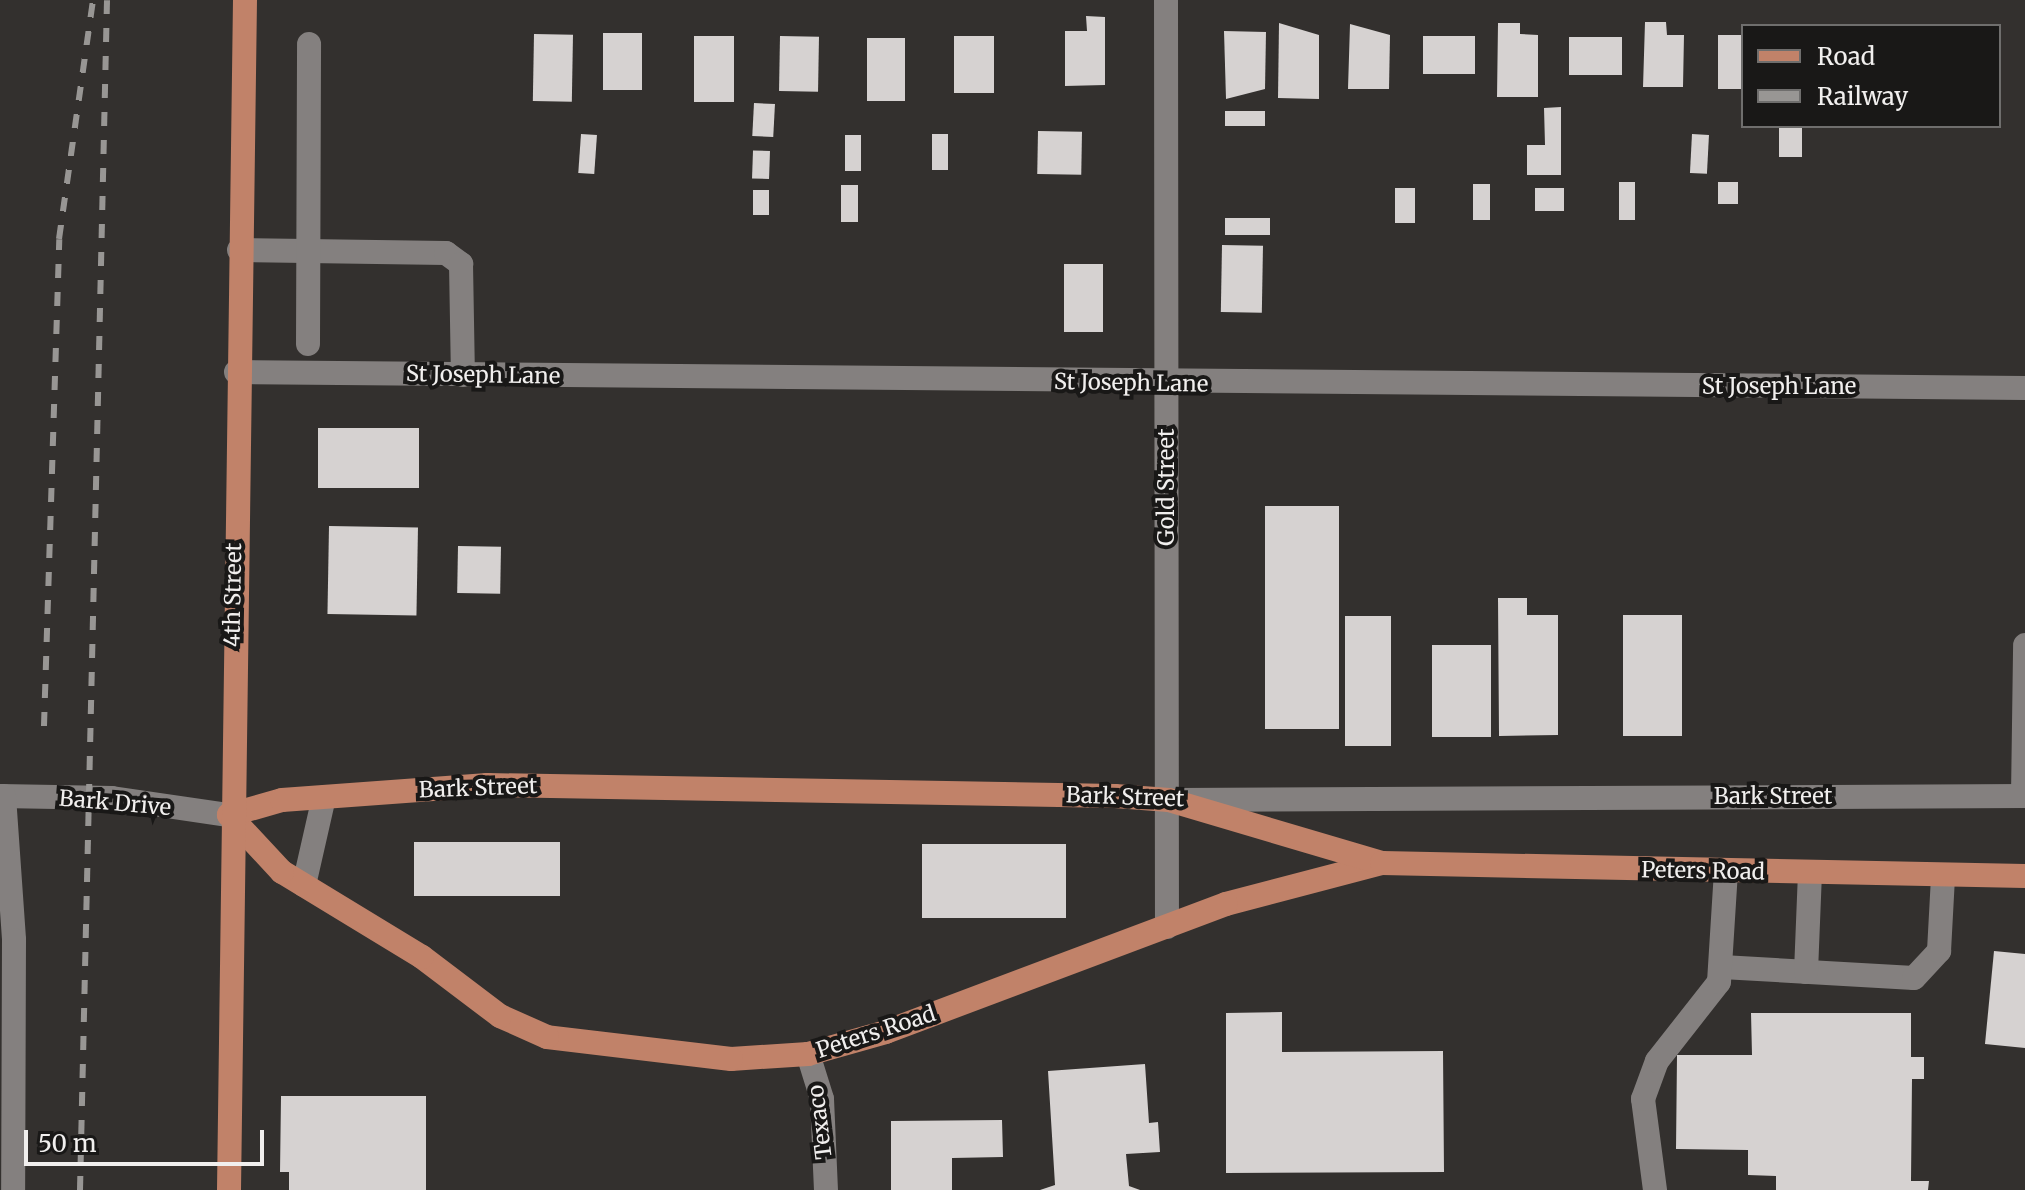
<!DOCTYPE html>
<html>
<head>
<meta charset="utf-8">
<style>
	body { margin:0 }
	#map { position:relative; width:2025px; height:1190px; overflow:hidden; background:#33302e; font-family:Merriweather,serif }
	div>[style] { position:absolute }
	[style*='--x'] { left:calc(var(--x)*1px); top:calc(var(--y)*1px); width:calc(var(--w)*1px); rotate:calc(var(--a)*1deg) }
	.building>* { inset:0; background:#d6d2d1; transform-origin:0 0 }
	.minor>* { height:24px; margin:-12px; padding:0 12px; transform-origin:12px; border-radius:12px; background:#84807f }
	.major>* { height:24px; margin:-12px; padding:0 12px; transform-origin:12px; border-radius:12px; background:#c18269 }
	.rail>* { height:6px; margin-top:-3px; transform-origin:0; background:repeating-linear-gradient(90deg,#989694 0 14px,transparent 0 28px) }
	span { translate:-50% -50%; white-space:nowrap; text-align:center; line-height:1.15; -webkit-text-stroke:8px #191817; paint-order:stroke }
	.street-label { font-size:22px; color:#f1efee }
	.legend { position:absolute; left:1741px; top:24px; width:260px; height:104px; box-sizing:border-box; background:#191817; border:2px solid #6f6e6d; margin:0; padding:10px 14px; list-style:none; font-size:24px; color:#f1efee }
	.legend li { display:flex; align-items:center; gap:16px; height:40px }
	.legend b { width:40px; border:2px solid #6f6e6d }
	.scale { position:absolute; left:24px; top:1130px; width:240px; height:36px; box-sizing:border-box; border:4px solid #f1efee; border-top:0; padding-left:10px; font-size:24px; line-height:28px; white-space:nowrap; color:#f1efee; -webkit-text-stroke:6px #191817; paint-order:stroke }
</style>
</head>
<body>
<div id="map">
	<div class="building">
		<i style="clip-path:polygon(1086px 16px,1105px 17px,1105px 85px,1065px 86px,1065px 31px,1087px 31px)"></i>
		<i style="clip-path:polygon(1645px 22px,1666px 22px,1667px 35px,1684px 35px,1683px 87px,1643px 87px)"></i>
		<i style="clip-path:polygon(1279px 23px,1319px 35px,1319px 99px,1278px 98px)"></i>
		<i style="clip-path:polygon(1498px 23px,1520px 23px,1520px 34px,1538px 35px,1538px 97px,1497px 97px)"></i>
		<i style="clip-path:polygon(1350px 24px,1390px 35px,1389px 89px,1348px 89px)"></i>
		<i style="clip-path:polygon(1224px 31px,1266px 32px,1265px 89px,1226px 99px)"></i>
		<i style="left:642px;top:33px;width:57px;height:39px;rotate:90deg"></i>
		<i style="left:534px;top:34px;width:39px;height:67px;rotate:1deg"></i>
		<i style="left:1718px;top:35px;width:25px;height:54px"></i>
		<i style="left:694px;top:36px;width:40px;height:66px"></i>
		<i style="left:780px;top:36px;width:39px;height:55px;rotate:1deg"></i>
		<i style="left:954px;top:36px;width:40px;height:57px"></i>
		<i style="left:1423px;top:36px;width:52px;height:38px"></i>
		<i style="left:1569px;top:37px;width:53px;height:38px"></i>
		<i style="left:867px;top:38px;width:38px;height:63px"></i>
		<i style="left:754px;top:103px;width:21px;height:33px;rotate:3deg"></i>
		<i style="clip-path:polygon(1561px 107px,1561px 175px,1527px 175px,1527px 145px,1545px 145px,1544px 108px)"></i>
		<i style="left:1265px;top:111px;width:15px;height:40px;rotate:90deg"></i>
		<i style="left:1779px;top:126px;width:23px;height:31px"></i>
		<i style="left:1038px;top:131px;width:44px;height:43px;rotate:1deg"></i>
		<i style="left:581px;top:134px;width:16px;height:39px;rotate:4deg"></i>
		<i style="left:932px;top:134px;width:16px;height:36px"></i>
		<i style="left:1692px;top:134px;width:17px;height:39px;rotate:3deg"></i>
		<i style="left:845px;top:135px;width:16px;height:36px"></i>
		<i style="left:770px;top:151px;width:28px;height:17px;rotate:92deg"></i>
		<i style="left:1619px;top:182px;width:16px;height:38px"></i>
		<i style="left:1718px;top:182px;width:20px;height:22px"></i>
		<i style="left:1473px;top:184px;width:17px;height:36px"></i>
		<i style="left:841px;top:185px;width:17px;height:37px"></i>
		<i style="left:1395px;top:188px;width:20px;height:35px"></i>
		<i style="left:1535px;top:188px;width:29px;height:23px"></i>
		<i style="left:753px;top:190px;width:16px;height:25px"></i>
		<i style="left:1225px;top:218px;width:45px;height:17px"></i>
		<i style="left:1222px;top:245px;width:41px;height:67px;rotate:1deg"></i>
		<i style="left:1064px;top:264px;width:39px;height:68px"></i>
		<i style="left:318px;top:428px;width:101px;height:60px"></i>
		<i style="left:1265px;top:506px;width:74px;height:223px"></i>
		<i style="left:329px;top:526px;width:89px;height:88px;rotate:1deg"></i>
		<i style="left:458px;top:546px;width:43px;height:47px;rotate:1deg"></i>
		<i style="clip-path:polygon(1498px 598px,1527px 598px,1527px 615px,1558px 615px,1558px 735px,1499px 736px)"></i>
		<i style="left:1682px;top:615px;width:121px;height:59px;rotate:90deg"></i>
		<i style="left:1391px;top:616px;width:130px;height:46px;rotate:90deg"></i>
		<i style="left:1432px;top:645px;width:59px;height:92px"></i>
		<i style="left:560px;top:842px;width:54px;height:146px;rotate:90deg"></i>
		<i style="left:922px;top:844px;width:144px;height:74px"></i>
		<i style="clip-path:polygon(1994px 951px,2025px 954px,2025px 1048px,1985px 1044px)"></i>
		<i style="clip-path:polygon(1282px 1012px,1282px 1052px,1443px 1051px,1444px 1172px,1226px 1173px,1226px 1013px)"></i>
		<i style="clip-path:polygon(1751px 1013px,1911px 1013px,1911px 1057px,1924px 1057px,1924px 1079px,1912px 1079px,1911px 1181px,1929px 1181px,1928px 1190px,1776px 1190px,1776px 1176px,1748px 1175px,1748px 1150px,1676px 1149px,1677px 1055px,1752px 1055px)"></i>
		<i style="clip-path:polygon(1145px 1064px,1149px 1123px,1158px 1122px,1160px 1152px,1126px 1154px,1129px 1186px,1140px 1190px,1040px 1190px,1055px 1185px,1048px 1071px)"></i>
		<i style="clip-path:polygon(281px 1096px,426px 1096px,426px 1190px,289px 1190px,289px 1172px,280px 1172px)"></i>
		<i style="clip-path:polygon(1002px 1120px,1003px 1157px,952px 1158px,952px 1190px,891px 1190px,891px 1121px)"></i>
	</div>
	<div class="minor">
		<i style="--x:1166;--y:0;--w:927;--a:89.94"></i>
		<i style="--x:239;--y:250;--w:207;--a:0.8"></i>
		<i style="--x:446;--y:253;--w:19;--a:36"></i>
		<i style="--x:461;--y:264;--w:111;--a:89"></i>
		<i style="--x:308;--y:344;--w:300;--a:-89.8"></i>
		<i style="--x:236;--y:372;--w:1789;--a:0.51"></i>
		<i style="--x:0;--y:796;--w:112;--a:1"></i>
		<i style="--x:112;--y:798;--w:118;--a:8.3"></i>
		<i style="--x:4;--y:796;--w:144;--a:86"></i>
		<i style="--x:14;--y:940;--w:250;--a:90.2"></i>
		<i style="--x:2023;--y:796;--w:151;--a:-89.2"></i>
		<i style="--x:1179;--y:800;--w:846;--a:-0.27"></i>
		<i style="--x:304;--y:885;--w:90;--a:-77.2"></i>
		<i style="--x:1722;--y:967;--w:192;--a:3.3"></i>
		<i style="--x:1914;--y:978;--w:37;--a:-47"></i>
		<i style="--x:1939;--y:951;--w:74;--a:-86.9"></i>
		<i style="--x:1806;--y:972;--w:98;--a:-87.7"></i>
		<i style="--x:808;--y:1054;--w:47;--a:72.7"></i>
		<i style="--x:822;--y:1099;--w:91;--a:87.5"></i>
		<i style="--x:1655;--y:1190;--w:92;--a:-97.5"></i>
		<i style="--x:1643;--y:1099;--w:40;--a:-69.8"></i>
		<i style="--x:1657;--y:1061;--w:100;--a:-51.9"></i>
		<i style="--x:1719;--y:982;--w:110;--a:-86.4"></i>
	</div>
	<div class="major">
		<i style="--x:1382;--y:863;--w:161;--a:165.3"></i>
		<i style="--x:1226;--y:904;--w:363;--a:159.4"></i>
		<i style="--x:886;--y:1032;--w:81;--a:164.2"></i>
		<i style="--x:808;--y:1054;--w:77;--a:176.3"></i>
		<i style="--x:731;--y:1059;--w:185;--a:-173.2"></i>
		<i style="--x:547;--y:1037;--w:51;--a:-155.9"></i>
		<i style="--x:500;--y:1016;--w:98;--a:-142.9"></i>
		<i style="--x:422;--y:957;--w:164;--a:-148.7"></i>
		<i style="--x:282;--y:872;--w:78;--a:-132.9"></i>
		<i style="--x:229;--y:815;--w:55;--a:-15.8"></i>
		<i style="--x:282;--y:800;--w:206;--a:-4.2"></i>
		<i style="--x:487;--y:785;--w:628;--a:1"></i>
		<i style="--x:1115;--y:796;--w:54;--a:4.2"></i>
		<i style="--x:1169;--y:800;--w:222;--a:16.5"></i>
		<i style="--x:1382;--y:863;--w:643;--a:1.16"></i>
		<i style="--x:229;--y:1190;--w:1190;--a:-89.23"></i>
	</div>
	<div class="rail">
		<i style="--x:44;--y:726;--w:487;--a:-88.2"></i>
		<i style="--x:59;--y:239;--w:241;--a:-81.9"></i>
		<i style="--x:80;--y:1190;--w:1190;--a:-88.7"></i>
	</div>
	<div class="street-label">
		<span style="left:483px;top:375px;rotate:1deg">St Joseph Lane</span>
		<span style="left:1131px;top:383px;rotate:1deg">St Joseph Lane</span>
		<span style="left:1779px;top:387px">St Joseph Lane</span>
		<span style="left:1167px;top:487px;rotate:-90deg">Gold Street</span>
		<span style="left:233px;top:595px;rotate:-89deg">4th Street</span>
		<span style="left:478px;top:788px;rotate:-2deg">Bark Street</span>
		<span style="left:1125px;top:797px;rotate:2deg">Bark Street</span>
		<span style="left:1773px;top:797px">Bark Street</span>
		<span style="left:115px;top:803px;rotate:5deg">Bark Drive</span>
		<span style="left:1703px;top:871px;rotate:1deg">Peters Road</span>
		<span style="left:876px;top:1032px;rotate:-18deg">Peters Road</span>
		<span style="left:820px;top:1122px;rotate:-97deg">Texaco</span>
	</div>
	<ul class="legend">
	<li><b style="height:10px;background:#c18269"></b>Road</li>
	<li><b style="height:10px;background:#989694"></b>Railway</li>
	</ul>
	<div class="scale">50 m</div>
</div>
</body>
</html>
